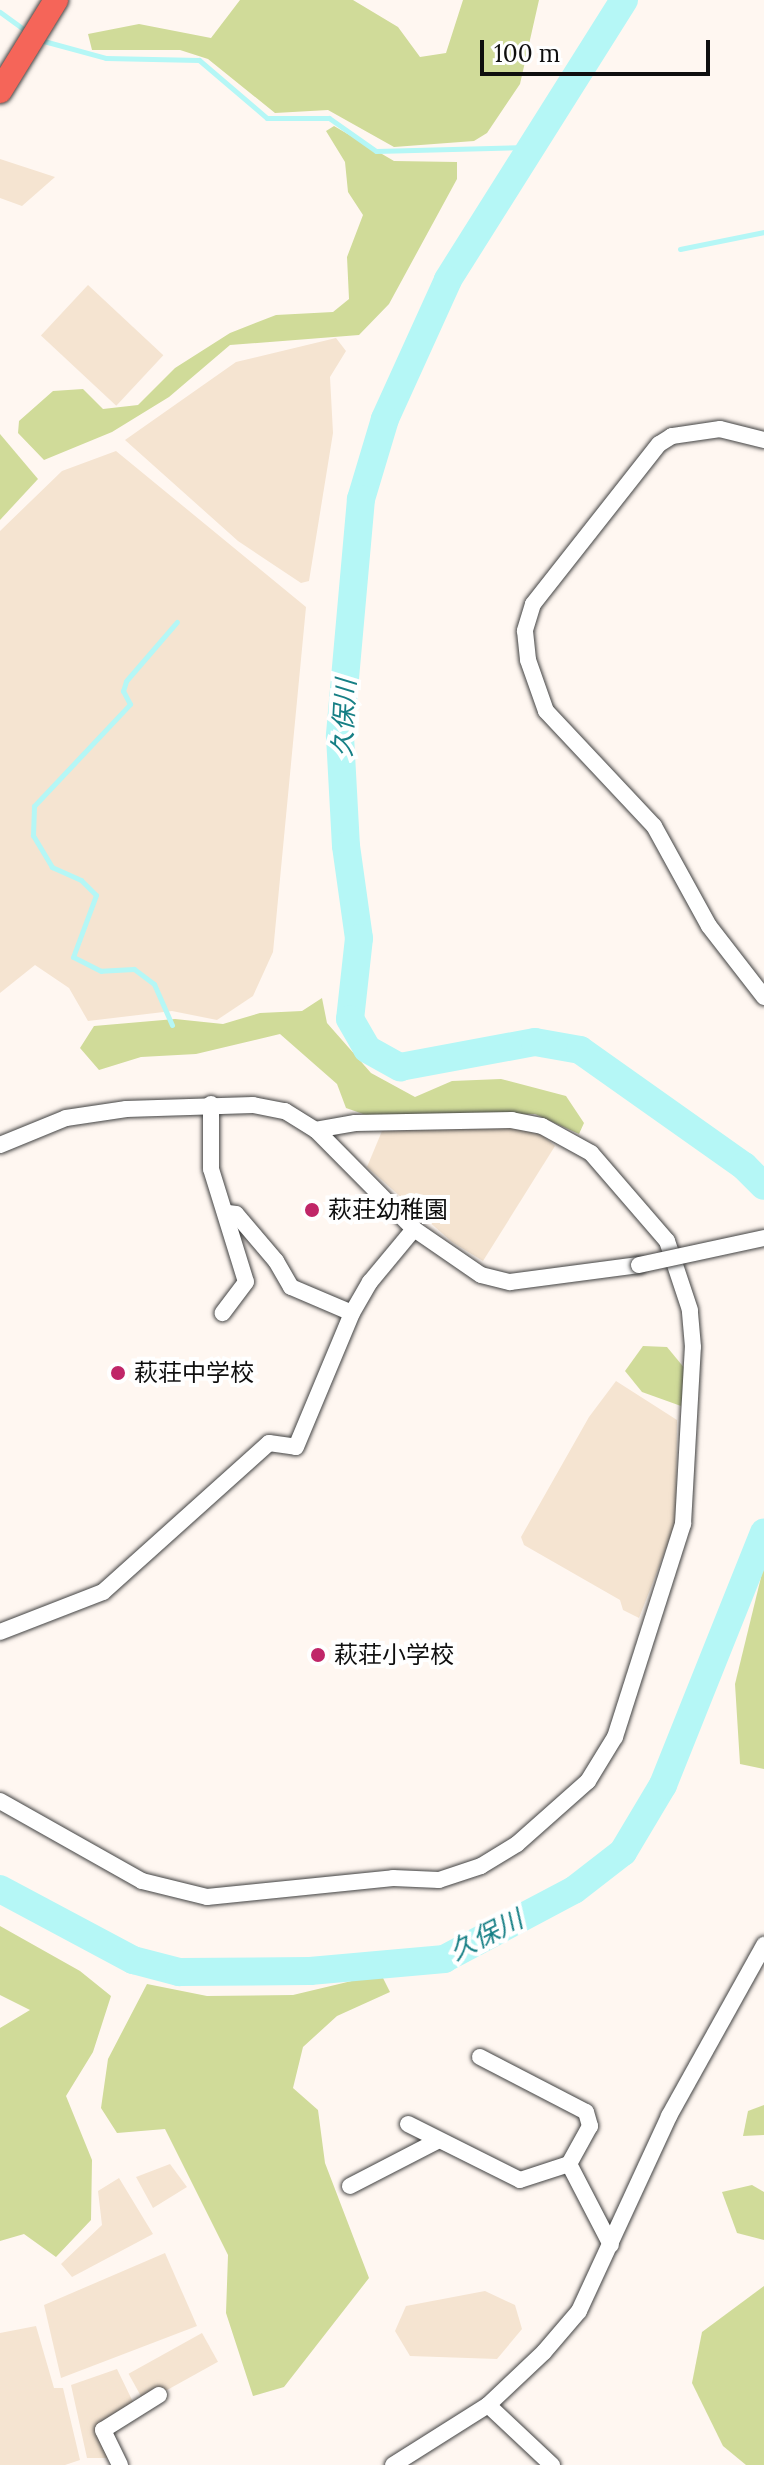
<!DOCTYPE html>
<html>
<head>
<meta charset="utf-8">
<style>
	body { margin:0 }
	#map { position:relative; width:764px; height:2465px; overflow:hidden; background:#fff7f1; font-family:Lora,"Noto Sans JP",serif }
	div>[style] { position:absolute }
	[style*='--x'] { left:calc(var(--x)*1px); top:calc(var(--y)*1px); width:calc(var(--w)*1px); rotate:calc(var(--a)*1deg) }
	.farmland>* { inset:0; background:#f5e4d1; transform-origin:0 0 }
	.forest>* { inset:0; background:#d0db99 }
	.stream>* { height:5px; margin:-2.5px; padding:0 2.5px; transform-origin:2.5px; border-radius:2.5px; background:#b5f7f6 }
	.river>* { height:28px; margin:-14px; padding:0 14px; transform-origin:14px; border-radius:14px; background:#b5f7f6 }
	.roads { filter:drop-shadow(0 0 2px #424242) drop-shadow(0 0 2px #424242) }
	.minor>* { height:16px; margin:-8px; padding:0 8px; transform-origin:8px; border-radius:8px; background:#fff }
	.highway>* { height:24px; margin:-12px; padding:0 12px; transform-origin:12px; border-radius:12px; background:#f56559 }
	.bridges { filter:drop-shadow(0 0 2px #424242) drop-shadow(0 0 2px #424242) }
	.minor-bridge>* { height:16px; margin:-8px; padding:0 8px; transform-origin:8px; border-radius:8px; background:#fff }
	.dots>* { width:22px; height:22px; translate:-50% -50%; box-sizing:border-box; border:4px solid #fff; border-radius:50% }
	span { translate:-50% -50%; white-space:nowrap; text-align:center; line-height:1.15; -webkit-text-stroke:8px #fff; paint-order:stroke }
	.poi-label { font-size:24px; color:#0f0f0f }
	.left { translate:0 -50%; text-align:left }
	.water-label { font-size:26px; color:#167f85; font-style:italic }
	.scale { position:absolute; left:480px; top:40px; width:230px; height:36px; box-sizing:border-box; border:4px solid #0f0f0f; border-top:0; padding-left:10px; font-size:24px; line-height:28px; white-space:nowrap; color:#0f0f0f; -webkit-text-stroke:6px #fff; paint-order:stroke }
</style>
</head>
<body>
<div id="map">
	<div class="farmland">
		<i style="clip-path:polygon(0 159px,55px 177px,22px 206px,0 198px)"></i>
		<i style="left:88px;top:285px;width:103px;height:69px;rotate:43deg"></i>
		<i style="clip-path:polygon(336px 338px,346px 351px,330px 377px,333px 433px,309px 581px,301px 583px,238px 541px,125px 440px,236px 362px)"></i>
		<i style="clip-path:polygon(116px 451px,306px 607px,273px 952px,253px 996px,217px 1020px,172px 1011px,88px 1021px,69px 988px,35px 965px,0 993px,0 531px,62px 471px)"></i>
		<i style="clip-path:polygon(513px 1128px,542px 1135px,555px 1146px,483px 1261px,452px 1242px,367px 1167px,382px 1131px)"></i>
		<i style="clip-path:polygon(616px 1381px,677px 1420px,676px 1523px,639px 1618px,623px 1610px,620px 1600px,524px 1545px,521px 1537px,589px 1417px)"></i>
		<i style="clip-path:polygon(170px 2164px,187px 2187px,153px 2208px,136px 2177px)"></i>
		<i style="clip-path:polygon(119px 2178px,153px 2234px,72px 2277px,61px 2264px,102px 2225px,98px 2191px)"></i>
		<i style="clip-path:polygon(165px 2253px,197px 2326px,61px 2378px,44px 2305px)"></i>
		<i style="clip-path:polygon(485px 2291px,515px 2305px,522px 2329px,497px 2359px,410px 2356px,395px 2331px,406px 2306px)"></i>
		<i style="clip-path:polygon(36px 2326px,54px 2388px,63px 2388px,80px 2460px,65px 2465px,0 2465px,0 2333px)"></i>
		<i style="left:202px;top:2333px;width:33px;height:84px;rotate:61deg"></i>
		<i style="clip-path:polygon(117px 2369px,133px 2402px,104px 2424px,110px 2458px,87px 2458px,71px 2385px)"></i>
	</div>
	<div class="forest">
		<i style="clip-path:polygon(240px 0,353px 0,398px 27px,420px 57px,446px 53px,463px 0,539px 0,520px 84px,487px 133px,474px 141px,394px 147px,328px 110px,275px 113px,208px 59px,180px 50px,92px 50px,88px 34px,139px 24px,211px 38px)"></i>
		<i style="clip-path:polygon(334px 126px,394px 161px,457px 162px,457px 179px,389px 304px,359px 335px,230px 345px,169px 397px,112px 432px,44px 460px,18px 433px,19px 421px,53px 391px,83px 389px,103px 409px,138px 405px,175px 368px,230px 333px,276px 315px,333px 312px,349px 299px,347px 257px,363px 215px,348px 192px,345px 162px,326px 131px)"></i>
		<i style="clip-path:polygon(0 434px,38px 479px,0 520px)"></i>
		<i style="clip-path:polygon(322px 998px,327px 1023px,371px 1073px,415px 1097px,452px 1081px,501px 1079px,566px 1096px,584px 1123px,579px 1134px,535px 1114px,372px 1117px,346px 1108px,337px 1084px,280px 1034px,196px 1054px,141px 1057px,99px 1070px,80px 1048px,94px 1026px,175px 1019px,223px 1024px,260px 1013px,302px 1011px)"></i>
		<i style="clip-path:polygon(643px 1346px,667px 1347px,686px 1370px,681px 1406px,642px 1392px,625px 1371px)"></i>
		<i style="clip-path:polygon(764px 1565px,764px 1769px,740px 1764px,735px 1684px)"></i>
		<i style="clip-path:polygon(0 1926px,80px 1971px,111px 1996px,93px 2052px,66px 2096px,92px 2160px,91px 2220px,56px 2257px,24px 2234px,0 2241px,0 2028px,30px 2010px,0 1995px)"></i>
		<i style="clip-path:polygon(381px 1974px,390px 1992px,337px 2016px,303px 2047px,293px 2088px,318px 2110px,325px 2163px,369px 2278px,284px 2387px,253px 2396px,226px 2313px,228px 2255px,165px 2129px,117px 2133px,101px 2108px,108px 2059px,147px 1984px,207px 1996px,293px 1995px)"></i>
		<i style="clip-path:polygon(764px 2105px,764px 2135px,743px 2136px,748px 2111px)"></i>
		<i style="clip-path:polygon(752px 2185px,764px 2192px,764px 2240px,737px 2233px,722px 2192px)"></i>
		<i style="clip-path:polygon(764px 2286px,764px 2465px,746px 2465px,723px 2446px,692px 2383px,702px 2332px)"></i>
	</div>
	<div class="stream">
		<i style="--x:0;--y:12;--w:34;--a:36"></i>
		<i style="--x:40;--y:40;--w:68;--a:15.3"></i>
		<i style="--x:106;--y:58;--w:93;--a:1.2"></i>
		<i style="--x:199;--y:60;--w:89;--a:40.5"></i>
		<i style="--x:267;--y:118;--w:62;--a:0"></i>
		<i style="--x:329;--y:118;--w:57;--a:35.1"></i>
		<i style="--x:376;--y:151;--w:151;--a:-1.5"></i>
		<i style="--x:680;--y:249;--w:86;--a:-11.4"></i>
		<i style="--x:172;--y:1025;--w:45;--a:-113.7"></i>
		<i style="--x:154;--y:984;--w:25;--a:-143"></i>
		<i style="--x:134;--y:969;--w:33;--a:177"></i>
		<i style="--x:101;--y:971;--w:31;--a:-153"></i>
		<i style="--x:73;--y:957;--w:66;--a:-69.6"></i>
		<i style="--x:96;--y:895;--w:21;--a:-135"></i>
		<i style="--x:81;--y:880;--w:32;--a:-156"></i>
		<i style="--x:52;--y:867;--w:37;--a:-121"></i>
		<i style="--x:33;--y:835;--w:29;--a:-88"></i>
		<i style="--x:34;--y:806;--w:140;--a:-46.7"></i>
		<i style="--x:130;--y:704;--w:15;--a:-118"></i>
		<i style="--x:123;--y:691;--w:10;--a:-73"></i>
		<i style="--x:126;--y:681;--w:78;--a:-49.2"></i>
	</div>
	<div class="river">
		<i style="--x:624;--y:0;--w:331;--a:122.2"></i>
		<i style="--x:448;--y:280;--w:153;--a:114.4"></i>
		<i style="--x:385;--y:419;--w:84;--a:106.7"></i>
		<i style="--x:361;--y:499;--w:238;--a:95.1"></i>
		<i style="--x:340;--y:736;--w:110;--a:86.9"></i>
		<i style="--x:346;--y:846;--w:93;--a:82"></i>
		<i style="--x:359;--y:938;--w:81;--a:96.3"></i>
		<i style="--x:350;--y:1019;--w:34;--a:60"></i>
		<i style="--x:367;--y:1049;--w:38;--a:29"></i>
		<i style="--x:400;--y:1067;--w:137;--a:-10.5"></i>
		<i style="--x:535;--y:1042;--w:46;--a:10.1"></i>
		<i style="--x:580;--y:1050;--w:201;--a:35.3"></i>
		<i style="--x:744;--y:1166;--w:28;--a:45"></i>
		<i style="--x:0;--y:1889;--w:151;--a:28.1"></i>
		<i style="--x:133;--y:1960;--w:48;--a:14.6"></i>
		<i style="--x:179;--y:1972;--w:131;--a:-0.4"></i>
		<i style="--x:310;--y:1971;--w:135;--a:-5.1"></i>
		<i style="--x:444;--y:1959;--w:147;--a:-28"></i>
		<i style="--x:574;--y:1890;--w:62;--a:-37.8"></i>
		<i style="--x:623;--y:1852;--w:78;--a:-59.2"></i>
		<i style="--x:663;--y:1785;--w:272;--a:-68.2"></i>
	</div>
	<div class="roads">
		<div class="minor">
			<i style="--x:764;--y:440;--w:45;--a:-166"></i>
			<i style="--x:720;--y:429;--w:49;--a:171.7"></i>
			<i style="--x:672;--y:436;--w:15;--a:148"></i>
			<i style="--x:659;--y:444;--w:204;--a:128.2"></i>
			<i style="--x:533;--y:604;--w:28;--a:107"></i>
			<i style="--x:525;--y:631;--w:29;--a:84"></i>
			<i style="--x:528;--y:660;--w:54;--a:70.6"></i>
			<i style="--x:546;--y:711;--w:158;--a:46.8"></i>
			<i style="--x:654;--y:826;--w:114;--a:61.2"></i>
			<i style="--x:709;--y:926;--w:90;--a:52.2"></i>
			<i style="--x:211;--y:1104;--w:65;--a:90"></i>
			<i style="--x:211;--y:1169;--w:118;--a:72.8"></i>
			<i style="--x:246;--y:1282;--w:39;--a:127"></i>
			<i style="--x:0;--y:1145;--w:71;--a:-22.2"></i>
			<i style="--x:66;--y:1118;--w:61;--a:-8.5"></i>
			<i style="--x:126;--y:1109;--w:127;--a:-1.8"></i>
			<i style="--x:253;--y:1105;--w:33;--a:11"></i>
			<i style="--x:285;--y:1111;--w:36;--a:32"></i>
			<i style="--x:316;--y:1130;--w:139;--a:45.3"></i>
			<i style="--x:414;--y:1229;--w:81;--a:34.5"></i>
			<i style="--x:481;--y:1275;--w:30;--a:14"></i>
			<i style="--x:510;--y:1282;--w:130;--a:-7.5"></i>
			<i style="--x:228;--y:1213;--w:8;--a:7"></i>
			<i style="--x:236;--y:1214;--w:62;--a:49.6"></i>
			<i style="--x:276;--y:1261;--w:30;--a:60"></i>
			<i style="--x:291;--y:1287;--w:66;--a:23.1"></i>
			<i style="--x:0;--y:1632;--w:110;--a:-21.2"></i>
			<i style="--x:103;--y:1592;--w:223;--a:-41.9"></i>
			<i style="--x:269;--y:1443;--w:27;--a:8"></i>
			<i style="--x:296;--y:1447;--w:145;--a:-67.3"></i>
			<i style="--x:352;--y:1313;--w:36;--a:-60"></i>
			<i style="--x:370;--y:1282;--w:69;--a:-50.3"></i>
			<i style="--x:0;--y:1801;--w:163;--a:29.4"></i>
			<i style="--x:142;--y:1881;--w:67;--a:13.8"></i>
			<i style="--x:207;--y:1897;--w:187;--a:-5.8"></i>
			<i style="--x:393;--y:1878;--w:46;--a:2.5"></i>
			<i style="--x:439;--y:1880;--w:44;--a:-18.4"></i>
			<i style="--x:481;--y:1866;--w:42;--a:-31.4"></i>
			<i style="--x:517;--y:1844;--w:95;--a:-41.6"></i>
			<i style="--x:588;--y:1781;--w:52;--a:-58.5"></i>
			<i style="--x:615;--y:1737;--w:224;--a:-72.3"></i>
			<i style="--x:683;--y:1524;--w:177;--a:-86.8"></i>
			<i style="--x:693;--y:1347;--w:37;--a:-95"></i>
			<i style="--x:690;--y:1310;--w:73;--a:-108.4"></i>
			<i style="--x:667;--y:1241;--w:116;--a:-130.8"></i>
			<i style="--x:591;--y:1153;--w:56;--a:-151.1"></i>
			<i style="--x:542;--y:1126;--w:31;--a:-169"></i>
			<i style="--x:512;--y:1120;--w:157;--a:178.9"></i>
			<i style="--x:355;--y:1123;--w:40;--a:170"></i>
			<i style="--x:480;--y:2057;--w:119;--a:27.4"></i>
			<i style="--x:586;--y:2112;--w:15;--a:74"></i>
			<i style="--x:590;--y:2126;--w:43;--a:118.9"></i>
			<i style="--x:569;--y:2164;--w:91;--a:62.6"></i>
			<i style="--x:408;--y:2124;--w:125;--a:26.6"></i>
			<i style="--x:520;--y:2180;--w:52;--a:-18.1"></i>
			<i style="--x:350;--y:2186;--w:100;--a:-27.3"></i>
			<i style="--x:488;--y:2405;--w:88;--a:43.2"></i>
			<i style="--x:120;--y:2465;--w:39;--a:-116"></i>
			<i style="--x:103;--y:2430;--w:66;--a:-32"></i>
			<i style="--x:393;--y:2465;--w:112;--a:-32.3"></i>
			<i style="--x:488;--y:2405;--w:77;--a:-43.4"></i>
			<i style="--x:544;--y:2352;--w:54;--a:-49.5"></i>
			<i style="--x:579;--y:2311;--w:215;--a:-65.2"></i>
			<i style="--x:669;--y:2116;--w:196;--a:-60.9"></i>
		</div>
		<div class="highway">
			<i style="--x:0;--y:91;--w:107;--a:-58.4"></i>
		</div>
	</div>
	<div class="bridges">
		<div class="minor-bridge">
			<i style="--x:639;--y:1265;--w:128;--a:-12.2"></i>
		</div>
	</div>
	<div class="dots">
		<i style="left:312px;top:1210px;background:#c02668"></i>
		<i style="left:118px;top:1373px;background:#c02668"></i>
		<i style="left:318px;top:1655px;background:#c02668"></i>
	</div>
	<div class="poi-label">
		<span class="left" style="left:328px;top:1210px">萩荘幼稚園</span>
		<span class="left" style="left:134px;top:1373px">萩荘中学校</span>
		<span class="left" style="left:334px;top:1655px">萩荘小学校</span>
	</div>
	<div class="water-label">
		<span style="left:344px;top:718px;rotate:-87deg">久保川</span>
		<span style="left:486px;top:1935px;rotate:-27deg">久保川</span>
	</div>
	<div class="scale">100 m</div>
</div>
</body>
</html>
